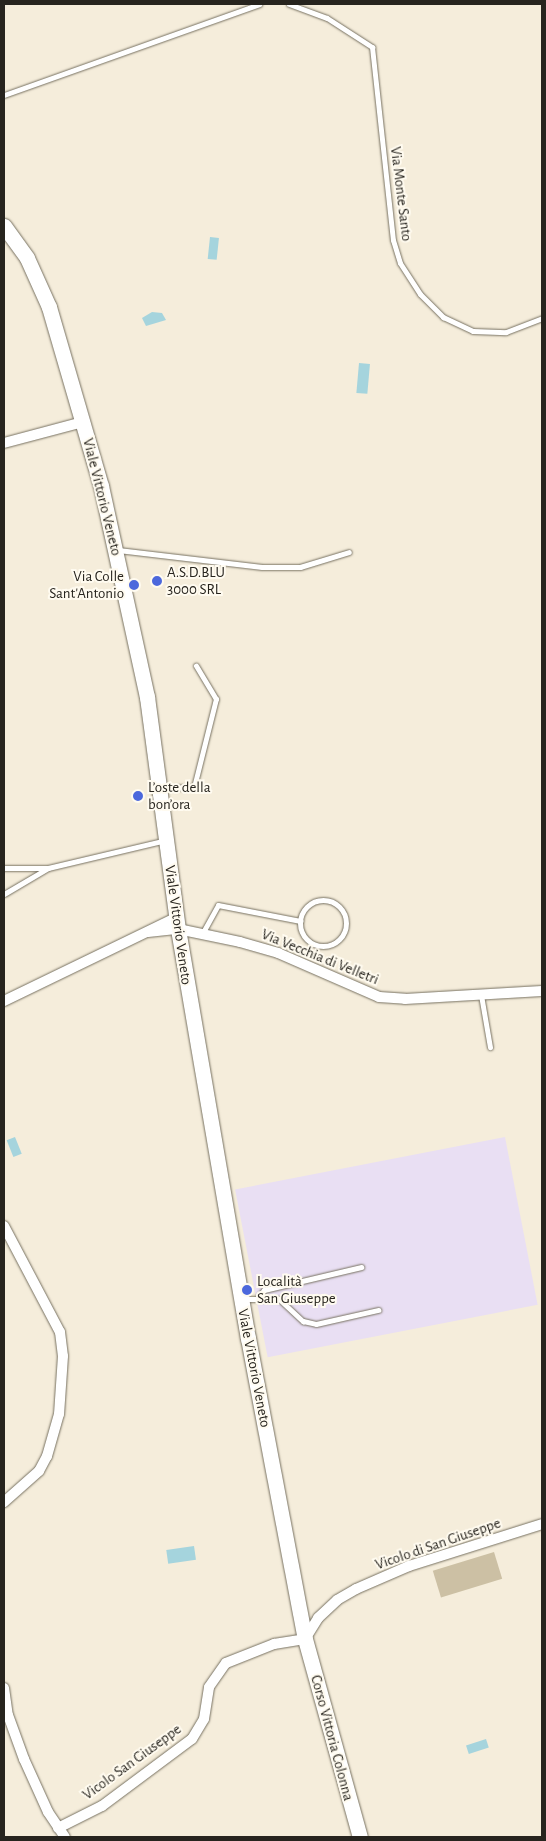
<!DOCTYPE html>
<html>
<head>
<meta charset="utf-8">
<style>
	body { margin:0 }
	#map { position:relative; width:546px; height:1841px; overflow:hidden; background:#f5eddb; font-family:"Alegreya Sans",sans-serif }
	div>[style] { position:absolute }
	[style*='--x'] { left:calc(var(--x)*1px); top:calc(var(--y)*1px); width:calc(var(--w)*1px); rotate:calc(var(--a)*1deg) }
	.industrial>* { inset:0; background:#e9dff3; transform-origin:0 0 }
	.green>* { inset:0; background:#ccc0a4; transform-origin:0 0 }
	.water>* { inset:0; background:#a5d4dd; transform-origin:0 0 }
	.roads { filter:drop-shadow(0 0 1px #777161) drop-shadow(0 0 1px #777161) }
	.lane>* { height:5px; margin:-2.5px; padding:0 2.5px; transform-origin:2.5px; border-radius:2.5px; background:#fff }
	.lane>.ring { margin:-2.5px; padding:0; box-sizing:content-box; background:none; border:5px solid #fff; border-radius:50% }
	.street>* { height:10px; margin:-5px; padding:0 5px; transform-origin:5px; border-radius:5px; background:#fff }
	.secondary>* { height:15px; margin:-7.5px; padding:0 7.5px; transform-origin:7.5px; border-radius:7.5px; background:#fff }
	.dots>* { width:14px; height:14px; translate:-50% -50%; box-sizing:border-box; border:2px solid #fffbf0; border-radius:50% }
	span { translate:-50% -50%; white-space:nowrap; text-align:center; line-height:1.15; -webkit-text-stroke:4px #fffbf0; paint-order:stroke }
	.street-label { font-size:15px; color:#27241e }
	.poi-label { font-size:15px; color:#27241e }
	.left { translate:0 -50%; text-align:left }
	.right { translate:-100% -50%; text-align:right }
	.frame { position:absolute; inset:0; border:5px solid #27241e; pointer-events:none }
</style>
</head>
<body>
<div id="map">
	<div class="industrial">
		<i style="left:505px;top:1137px;width:171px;height:275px;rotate:79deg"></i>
	</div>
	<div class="green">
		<i style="left:494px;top:1552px;width:28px;height:64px;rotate:73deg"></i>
	</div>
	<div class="water">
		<i style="left:210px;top:237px;width:9px;height:22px;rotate:6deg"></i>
		<i style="clip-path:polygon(152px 312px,162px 313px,166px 320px,146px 326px,142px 318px)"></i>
		<i style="left:359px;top:363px;width:11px;height:30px;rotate:5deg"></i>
		<i style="left:15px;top:1137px;width:18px;height:9px;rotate:68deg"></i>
		<i style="left:194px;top:1546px;width:14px;height:28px;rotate:82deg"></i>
		<i style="left:486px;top:1739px;width:9px;height:21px;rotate:72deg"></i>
	</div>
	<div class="roads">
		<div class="lane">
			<i style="--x:289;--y:4;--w:40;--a:20.2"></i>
			<i style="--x:327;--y:18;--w:54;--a:32.8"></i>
			<i style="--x:372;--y:47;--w:194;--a:83.8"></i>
			<i style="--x:393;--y:240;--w:24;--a:73"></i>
			<i style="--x:400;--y:263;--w:37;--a:57"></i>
			<i style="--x:420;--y:294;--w:33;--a:45"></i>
			<i style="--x:443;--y:317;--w:33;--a:25"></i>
			<i style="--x:473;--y:331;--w:33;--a:2"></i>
			<i style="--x:506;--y:332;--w:39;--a:-21"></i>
			<i style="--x:4;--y:95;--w:271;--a:-19.6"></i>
			<i style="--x:118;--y:550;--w:145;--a:6.7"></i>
			<i style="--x:262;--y:567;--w:38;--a:0"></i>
			<i style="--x:300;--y:567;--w:51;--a:-17"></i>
			<i style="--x:162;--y:788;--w:32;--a:-2"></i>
			<i style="--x:194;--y:787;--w:91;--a:-76"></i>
			<i style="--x:216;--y:699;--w:39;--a:-121"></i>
			<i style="--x:4;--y:868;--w:44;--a:0"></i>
			<i style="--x:48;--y:868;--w:121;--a:-13.3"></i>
			<i style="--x:4;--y:894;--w:51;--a:-30.6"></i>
			<i class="ring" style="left:300px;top:900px;width:41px;height:41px"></i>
			<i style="--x:202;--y:934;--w:33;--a:-61"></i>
			<i style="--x:218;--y:905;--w:84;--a:11"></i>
			<i style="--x:481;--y:995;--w:53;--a:80.2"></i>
			<i style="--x:258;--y:1297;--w:9;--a:-49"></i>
			<i style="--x:264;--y:1290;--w:100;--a:-13.3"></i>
			<i style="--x:243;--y:1299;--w:36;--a:0"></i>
			<i style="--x:279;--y:1299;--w:33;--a:43"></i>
			<i style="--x:303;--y:1321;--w:13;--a:13"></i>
			<i style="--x:316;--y:1324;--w:64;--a:-12.7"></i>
		</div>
		<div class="street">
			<i style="--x:4;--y:443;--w:82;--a:-14.9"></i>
			<i style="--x:148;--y:932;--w:30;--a:-6"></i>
			<i style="--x:178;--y:929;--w:63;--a:11.8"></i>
			<i style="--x:240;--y:942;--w:40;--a:16"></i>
			<i style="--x:278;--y:953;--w:110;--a:23.5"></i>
			<i style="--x:379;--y:997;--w:26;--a:4"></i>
			<i style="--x:405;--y:999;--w:137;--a:-3.3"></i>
			<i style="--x:4;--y:1001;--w:191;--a:-25.8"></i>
			<i style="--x:4;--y:1226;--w:120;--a:62.2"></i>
			<i style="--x:60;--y:1332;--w:24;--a:83"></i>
			<i style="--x:63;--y:1356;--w:58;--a:93.9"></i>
			<i style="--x:59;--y:1414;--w:44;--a:105.9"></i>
			<i style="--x:47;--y:1456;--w:17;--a:118"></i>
			<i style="--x:39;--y:1471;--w:47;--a:138.5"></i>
			<i style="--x:4;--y:1688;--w:27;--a:82"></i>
			<i style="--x:8;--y:1715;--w:47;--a:70"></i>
			<i style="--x:24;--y:1759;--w:58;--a:65.6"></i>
			<i style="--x:48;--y:1812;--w:30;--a:56"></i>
			<i style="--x:58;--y:1828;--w:49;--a:-26.6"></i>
			<i style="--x:102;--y:1806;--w:112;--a:-36.7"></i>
			<i style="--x:192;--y:1739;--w:23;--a:-59"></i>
			<i style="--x:204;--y:1719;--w:32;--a:-81"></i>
			<i style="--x:209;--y:1687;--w:29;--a:-55"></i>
			<i style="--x:226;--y:1663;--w:52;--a:-21.6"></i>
			<i style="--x:274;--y:1644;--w:31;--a:-9"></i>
			<i style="--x:305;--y:1639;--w:25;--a:-58"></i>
			<i style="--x:318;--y:1618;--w:26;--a:-43"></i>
			<i style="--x:337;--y:1600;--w:22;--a:-30"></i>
			<i style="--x:356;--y:1589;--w:58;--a:-23.5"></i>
			<i style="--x:409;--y:1566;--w:139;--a:-17.5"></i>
		</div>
		<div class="secondary">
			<i style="--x:4;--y:226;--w:39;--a:54"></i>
			<i style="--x:27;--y:258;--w:54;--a:65.8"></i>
			<i style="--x:49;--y:307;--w:186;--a:73.8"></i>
			<i style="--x:101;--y:486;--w:216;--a:77.7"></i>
			<i style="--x:147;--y:697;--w:234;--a:82.4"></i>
			<i style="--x:178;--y:929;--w:415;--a:80.3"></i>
			<i style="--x:248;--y:1338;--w:306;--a:79.3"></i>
			<i style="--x:305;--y:1639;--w:205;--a:74.5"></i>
		</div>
	</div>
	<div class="dots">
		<i style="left:157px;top:581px;background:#4c68dc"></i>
		<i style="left:134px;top:585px;background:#4c68dc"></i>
		<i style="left:138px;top:796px;background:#4c68dc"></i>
		<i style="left:247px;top:1290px;background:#4c68dc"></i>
	</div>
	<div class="street-label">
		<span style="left:401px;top:194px;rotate:83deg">Via Monte Santo</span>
		<span style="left:102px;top:497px;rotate:76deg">Viale Vittorio Veneto</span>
		<span style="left:178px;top:925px;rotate:82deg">Viale Vittorio Veneto</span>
		<span style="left:320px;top:957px;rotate:22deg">Via Vecchia di Velletri</span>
		<span style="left:254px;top:1368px;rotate:79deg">Viale Vittorio Veneto</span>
		<span style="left:438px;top:1544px;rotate:-19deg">Vicolo di San Giuseppe</span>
		<span style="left:332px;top:1738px;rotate:75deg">Corso Vittoria Colonna</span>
		<span style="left:132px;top:1762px;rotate:-36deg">Vicolo San Giuseppe</span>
	</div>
	<div class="poi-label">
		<span class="left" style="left:167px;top:581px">A.S.D.BLU<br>3000 SRL</span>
		<span class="right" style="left:124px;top:585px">Via Colle<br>Sant'Antonio</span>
		<span class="left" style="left:148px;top:796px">L’oste della<br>bon’ora</span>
		<span class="left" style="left:257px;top:1290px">Località<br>San Giuseppe</span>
	</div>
	<div class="frame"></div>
</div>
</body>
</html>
